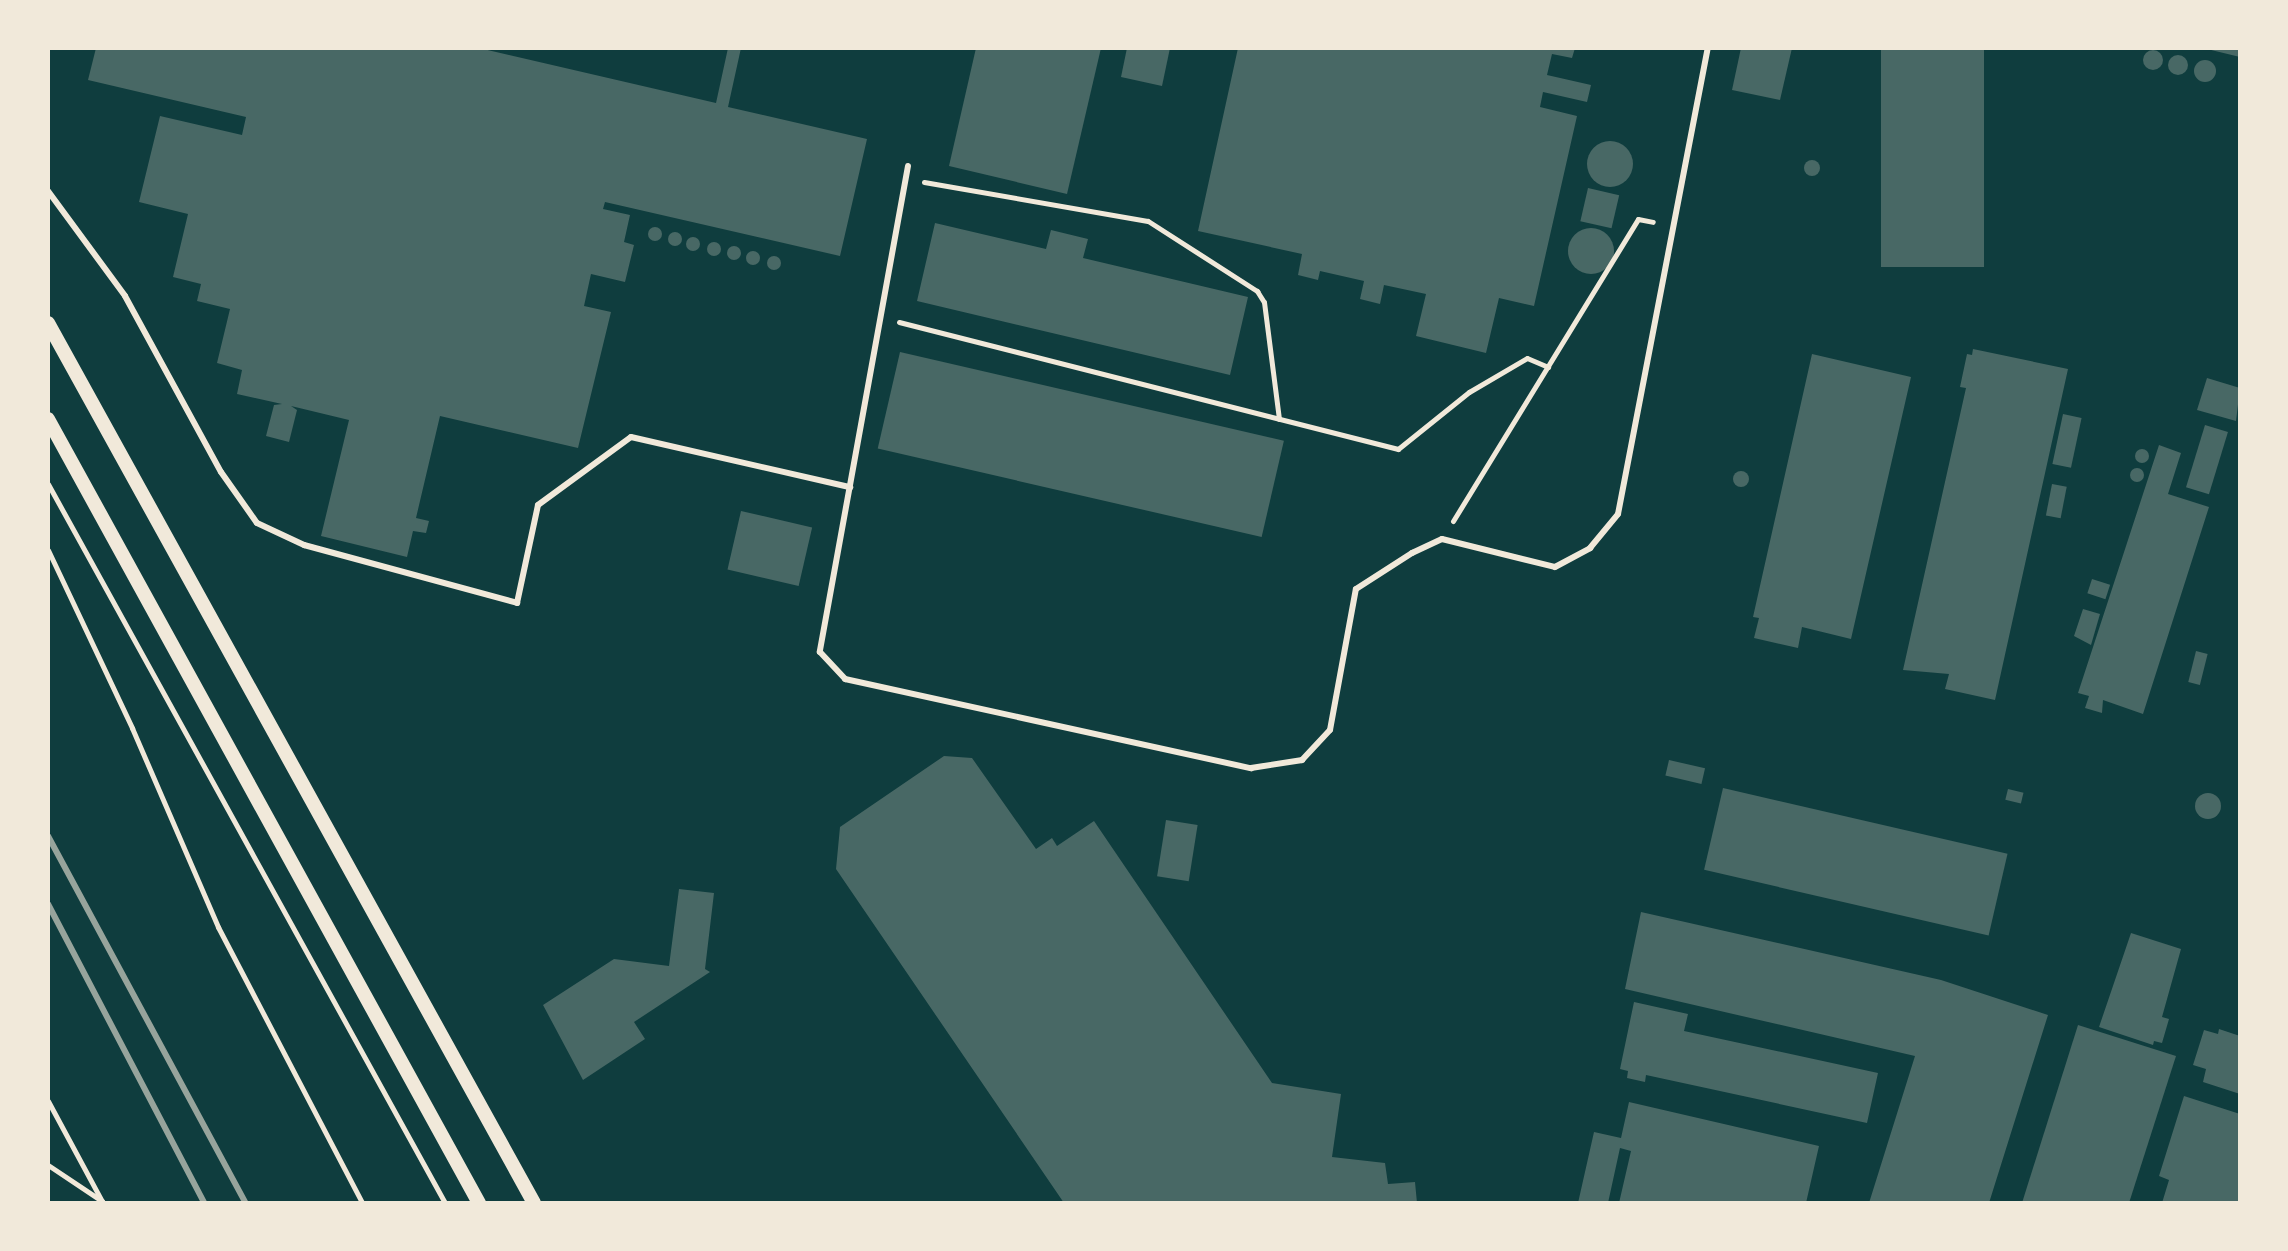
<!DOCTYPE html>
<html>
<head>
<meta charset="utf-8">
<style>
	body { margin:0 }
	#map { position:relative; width:2288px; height:1251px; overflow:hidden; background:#0f3d3e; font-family:Manrope,sans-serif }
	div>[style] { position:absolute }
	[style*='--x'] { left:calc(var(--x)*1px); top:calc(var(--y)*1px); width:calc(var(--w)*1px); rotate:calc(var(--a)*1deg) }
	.building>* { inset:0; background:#486865; transform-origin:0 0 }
	.round { border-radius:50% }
	.path>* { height:5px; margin:-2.5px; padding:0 2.5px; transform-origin:2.5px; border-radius:2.5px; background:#f1e9da }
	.service>* { height:6px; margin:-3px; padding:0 3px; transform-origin:3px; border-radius:3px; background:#f1e9da }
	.tertiary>* { height:14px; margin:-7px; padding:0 7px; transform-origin:7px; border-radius:7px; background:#f1e9da }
	.rail>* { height:6px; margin:-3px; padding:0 3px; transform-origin:3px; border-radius:3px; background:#97a49c }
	span { translate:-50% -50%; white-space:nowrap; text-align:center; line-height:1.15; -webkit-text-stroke:7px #f1e9da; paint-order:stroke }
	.frame { position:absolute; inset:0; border:50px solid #f1e9da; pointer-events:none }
</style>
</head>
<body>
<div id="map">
	<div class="building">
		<i style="clip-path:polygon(96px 48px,479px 48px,716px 103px,728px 48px,741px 48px,728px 107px,867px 139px,840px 256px,605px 202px,603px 209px,630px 215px,624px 242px,634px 245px,625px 282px,591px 274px,584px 306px,611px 312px,578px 448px,440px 416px,416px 518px,429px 521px,426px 533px,413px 531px,407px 557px,321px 536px,349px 420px,291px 406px,297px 410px,289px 442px,266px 436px,274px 405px,282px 404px,237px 394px,242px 370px,217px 363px,230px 309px,197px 301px,201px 284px,173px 277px,188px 214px,139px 202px,160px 116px,242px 135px,246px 117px,88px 80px)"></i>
		<i style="clip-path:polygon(976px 48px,1101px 48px,1067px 194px,949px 166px)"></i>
		<i style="clip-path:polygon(1127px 48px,1170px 48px,1162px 86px,1121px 77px)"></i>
		<i style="clip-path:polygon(1238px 48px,1575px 48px,1572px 58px,1552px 54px,1547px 75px,1591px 85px,1587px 102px,1543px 92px,1540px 107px,1577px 116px,1534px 306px,1499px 298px,1486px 353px,1416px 336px,1426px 294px,1384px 285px,1380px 304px,1360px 299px,1364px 281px,1320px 271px,1318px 280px,1298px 275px,1302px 254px,1198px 231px)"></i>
		<i style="clip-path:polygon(1741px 48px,1792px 48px,1780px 100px,1732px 90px)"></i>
		<i style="left:1881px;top:48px;width:103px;height:219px"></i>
		<i style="clip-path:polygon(2207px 48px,2240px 48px,2240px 57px,2207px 49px)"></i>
		<i class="round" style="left:2143px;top:50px;width:20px;height:20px"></i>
		<i class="round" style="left:2168px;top:55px;width:20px;height:20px"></i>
		<i class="round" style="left:2194px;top:60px;width:22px;height:22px"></i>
		<i class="round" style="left:1587px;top:141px;width:46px;height:46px"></i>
		<i class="round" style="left:1804px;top:160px;width:16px;height:16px"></i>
		<i style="left:1588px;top:188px;width:32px;height:34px;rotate:13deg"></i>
		<i style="clip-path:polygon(935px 223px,1046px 249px,1051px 230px,1088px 239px,1083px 258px,1248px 297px,1230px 375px,917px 301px)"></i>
		<i class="round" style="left:648px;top:227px;width:14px;height:14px"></i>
		<i class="round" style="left:1568px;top:228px;width:46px;height:46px"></i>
		<i class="round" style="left:668px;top:232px;width:14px;height:14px"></i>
		<i class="round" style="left:686px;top:237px;width:14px;height:14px"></i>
		<i class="round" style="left:707px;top:242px;width:14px;height:14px"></i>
		<i class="round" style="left:727px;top:246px;width:14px;height:14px"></i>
		<i class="round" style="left:746px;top:251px;width:14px;height:14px"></i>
		<i class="round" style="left:767px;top:256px;width:14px;height:14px"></i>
		<i style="clip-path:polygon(1973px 349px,2068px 369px,1995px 700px,1945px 689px,1949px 674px,1903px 670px,1966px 388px,1960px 387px,1967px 354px,1972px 355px)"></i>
		<i style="left:900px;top:352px;width:394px;height:99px;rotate:13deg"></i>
		<i style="clip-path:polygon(1812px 354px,1911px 377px,1851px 639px,1802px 627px,1798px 648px,1754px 638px,1759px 618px,1753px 617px)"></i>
		<i style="clip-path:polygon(2207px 378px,2240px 388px,2236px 421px,2197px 410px)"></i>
		<i style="left:2063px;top:414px;width:19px;height:51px;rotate:12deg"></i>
		<i style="left:2205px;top:425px;width:24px;height:65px;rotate:17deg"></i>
		<i style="clip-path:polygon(2159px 445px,2181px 453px,2168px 494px,2209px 507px,2143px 714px,2103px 700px,2102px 713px,2085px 708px,2089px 696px,2078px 693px)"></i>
		<i class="round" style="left:2135px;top:449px;width:14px;height:14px"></i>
		<i class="round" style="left:2130px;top:468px;width:14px;height:14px"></i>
		<i class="round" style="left:1733px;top:471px;width:16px;height:16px"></i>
		<i style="left:2052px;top:484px;width:15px;height:32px;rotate:11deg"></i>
		<i style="left:741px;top:511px;width:73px;height:60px;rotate:13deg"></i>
		<i style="left:2092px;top:579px;width:19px;height:15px;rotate:18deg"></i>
		<i style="clip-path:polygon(2083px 609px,2100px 614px,2091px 645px,2074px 636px)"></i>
		<i style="left:2196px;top:651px;width:12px;height:32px;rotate:14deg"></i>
		<i style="clip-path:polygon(944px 756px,972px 758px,1036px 849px,1052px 838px,1057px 846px,1094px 821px,1272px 1083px,1341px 1094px,1332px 1157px,1385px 1163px,1388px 1184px,1415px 1182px,1417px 1203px,1064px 1203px,836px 869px,840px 827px)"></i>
		<i style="left:1669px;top:760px;width:37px;height:16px;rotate:13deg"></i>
		<i style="left:1723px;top:788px;width:292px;height:84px;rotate:13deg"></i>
		<i style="left:2008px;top:789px;width:16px;height:11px;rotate:14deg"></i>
		<i class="round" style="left:2195px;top:793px;width:26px;height:26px"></i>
		<i style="left:1166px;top:820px;width:32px;height:57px;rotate:9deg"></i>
		<i style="clip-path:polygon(679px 889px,714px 893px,705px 969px,710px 972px,634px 1022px,645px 1039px,583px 1080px,543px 1005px,614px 959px,669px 966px)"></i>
		<i style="clip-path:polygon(1641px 912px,1941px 980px,2048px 1015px,1989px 1203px,1869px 1203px,1915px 1056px,1625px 989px)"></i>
		<i style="clip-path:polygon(2131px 933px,2181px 949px,2162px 1017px,2169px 1019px,2162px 1043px,2154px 1041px,2153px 1045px,2099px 1027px)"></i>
		<i style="clip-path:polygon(1634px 1002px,1688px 1014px,1684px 1031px,1878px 1073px,1867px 1123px,1646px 1075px,1645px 1082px,1627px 1078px,1628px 1071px,1620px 1069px)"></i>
		<i style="clip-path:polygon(2078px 1025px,2176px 1056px,2129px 1203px,2022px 1203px)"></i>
		<i style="clip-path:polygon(2219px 1029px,2240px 1036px,2240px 1094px,2203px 1082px,2206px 1069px,2193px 1065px,2204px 1030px,2218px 1034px)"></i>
		<i style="clip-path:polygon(2184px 1096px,2240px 1114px,2240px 1203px,2162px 1203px,2169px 1180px,2159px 1176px)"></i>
		<i style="clip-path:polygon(1629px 1102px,1819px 1146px,1806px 1203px,1619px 1203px,1631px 1151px,1620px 1148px,1608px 1203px,1578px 1203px,1594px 1132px,1621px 1138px)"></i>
	</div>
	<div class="path">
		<i style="--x:924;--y:182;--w:227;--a:9.9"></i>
		<i style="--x:1148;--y:221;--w:130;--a:32.7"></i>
		<i style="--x:1257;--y:291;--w:13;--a:58"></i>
		<i style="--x:1264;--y:302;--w:118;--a:82.7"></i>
		<i style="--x:899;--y:322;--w:515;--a:14.28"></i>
		<i style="--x:1398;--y:449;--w:91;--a:-38.8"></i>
		<i style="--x:1469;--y:392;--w:67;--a:-30.4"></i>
		<i style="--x:1527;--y:358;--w:23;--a:23"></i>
		<i style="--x:48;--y:484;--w:821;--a:61.09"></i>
		<i style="--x:1453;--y:521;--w:354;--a:-58.5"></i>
		<i style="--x:1638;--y:219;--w:15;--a:11"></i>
		<i style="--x:48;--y:550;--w:197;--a:64.7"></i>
		<i style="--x:132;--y:728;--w:217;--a:66.6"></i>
		<i style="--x:218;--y:927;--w:311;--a:62.4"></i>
		<i style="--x:48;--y:1101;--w:116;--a:61.7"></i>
		<i style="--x:48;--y:1165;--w:65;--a:33.7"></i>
	</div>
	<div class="service">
		<i style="--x:908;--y:166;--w:494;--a:100.3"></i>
		<i style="--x:820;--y:652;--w:37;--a:47"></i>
		<i style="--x:845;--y:679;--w:416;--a:12.4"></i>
		<i style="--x:1251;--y:768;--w:52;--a:-8.9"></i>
		<i style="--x:1302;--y:760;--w:41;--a:-47"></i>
		<i style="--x:1330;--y:730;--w:143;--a:-79.6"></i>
		<i style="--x:1356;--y:589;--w:67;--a:-32.7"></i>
		<i style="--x:1412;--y:553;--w:33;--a:-25"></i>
		<i style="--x:1442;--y:539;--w:116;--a:13.9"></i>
		<i style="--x:1555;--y:567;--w:40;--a:-28"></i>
		<i style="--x:1590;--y:548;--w:44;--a:-50.5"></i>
		<i style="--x:1618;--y:514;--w:475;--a:-79.1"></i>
		<i style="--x:48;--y:191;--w:130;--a:53.7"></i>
		<i style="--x:125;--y:296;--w:200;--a:61.4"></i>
		<i style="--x:221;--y:472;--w:62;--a:54.8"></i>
		<i style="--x:257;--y:523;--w:52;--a:25.1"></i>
		<i style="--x:304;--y:545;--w:221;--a:15.2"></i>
		<i style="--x:517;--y:603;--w:100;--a:-77.9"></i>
		<i style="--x:538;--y:505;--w:115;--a:-36.2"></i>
		<i style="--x:631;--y:437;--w:225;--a:12.9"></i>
	</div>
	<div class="tertiary">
		<i style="--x:48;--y:323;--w:1005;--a:61.09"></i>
		<i style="--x:48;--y:419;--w:895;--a:61.2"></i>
	</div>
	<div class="rail">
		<i style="--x:48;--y:836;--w:417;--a:61.7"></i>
		<i style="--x:48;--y:904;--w:337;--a:62.4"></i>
	</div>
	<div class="frame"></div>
</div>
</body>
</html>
